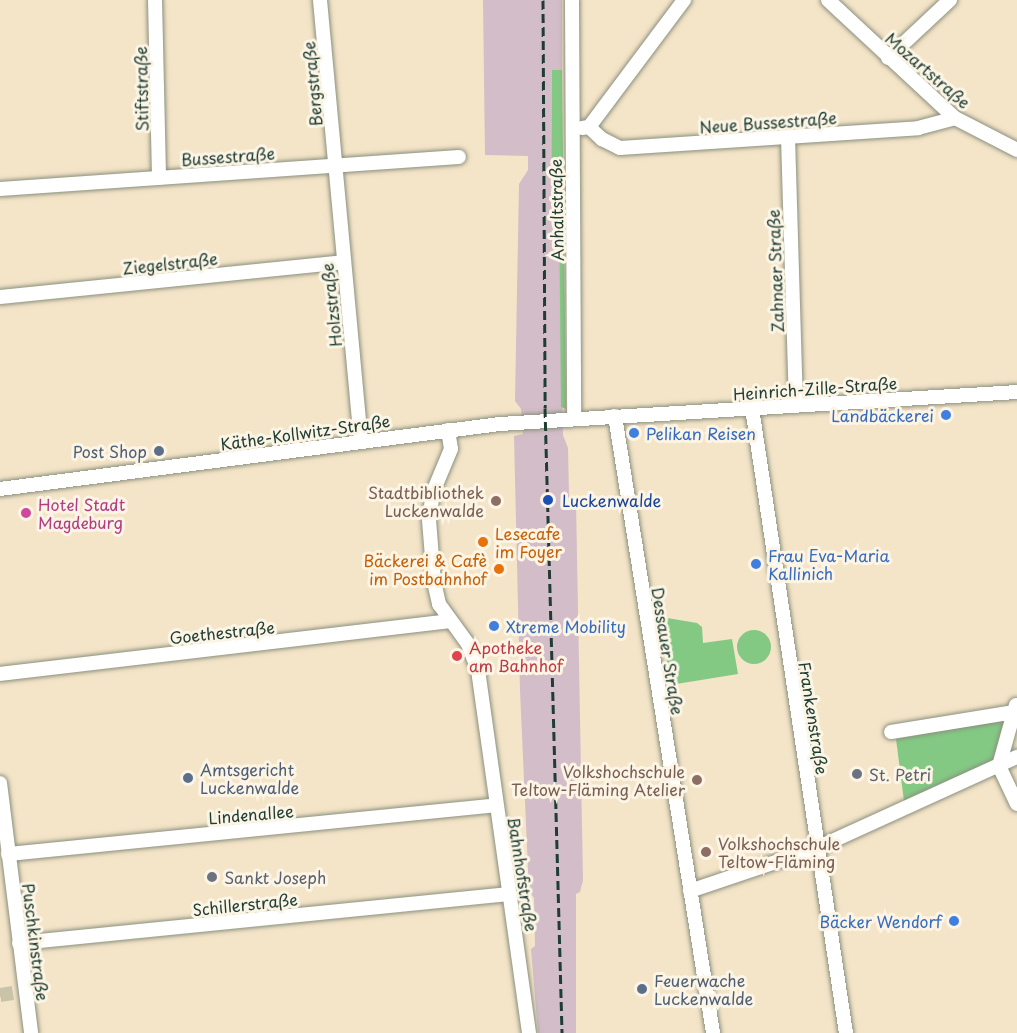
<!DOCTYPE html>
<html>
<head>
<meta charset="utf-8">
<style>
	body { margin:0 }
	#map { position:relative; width:1017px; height:1033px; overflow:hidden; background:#f4e4c8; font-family:"Playpen Sans",sans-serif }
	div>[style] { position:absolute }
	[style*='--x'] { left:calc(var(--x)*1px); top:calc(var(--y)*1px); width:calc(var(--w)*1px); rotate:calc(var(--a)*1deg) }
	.industrial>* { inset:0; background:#d2bdc8 }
	.green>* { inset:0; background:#83c984 }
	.round { border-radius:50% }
	.minor-tunnel>* { height:14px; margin-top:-7px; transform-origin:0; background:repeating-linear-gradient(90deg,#c9c3aa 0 14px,transparent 0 21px) }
	.roads { filter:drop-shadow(0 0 2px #8a907e) drop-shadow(0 0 2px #8a907e) }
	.minor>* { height:14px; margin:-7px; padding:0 7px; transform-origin:7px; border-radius:7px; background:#fff }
	.rail>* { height:3px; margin-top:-1.5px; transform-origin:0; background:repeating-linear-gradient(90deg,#1f3d34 0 9px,transparent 0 13.5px) }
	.dots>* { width:16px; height:16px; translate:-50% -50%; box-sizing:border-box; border:3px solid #fcf5e5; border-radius:50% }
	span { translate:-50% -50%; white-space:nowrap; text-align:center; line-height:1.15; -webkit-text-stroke:6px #fcf5e5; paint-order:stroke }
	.street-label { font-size:16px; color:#1f3d34 }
	.shop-label { font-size:16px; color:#366cbe }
	.right { translate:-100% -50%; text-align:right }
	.left { translate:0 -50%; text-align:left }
	.service-label { font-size:16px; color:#4e5e75 }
	.education-label { font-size:16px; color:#785e54 }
	.transit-label { font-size:16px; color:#164399 }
	.hotel-label { font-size:16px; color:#b23c85 }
	.food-label { font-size:16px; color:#c56008 }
	.health-label { font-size:16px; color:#be3a42 }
	.worship-label { font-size:16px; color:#5b616d }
</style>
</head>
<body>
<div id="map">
	<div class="industrial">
		<i style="clip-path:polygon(483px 0,562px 0,562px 70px,552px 71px,551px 191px,559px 203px,563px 435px,568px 448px,569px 495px,576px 502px,583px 880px,580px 892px,576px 894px,576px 1033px,538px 1033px,531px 949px,535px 946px,534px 898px,529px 891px,520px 690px,514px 436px,523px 434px,521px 409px,515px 401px,519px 184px,528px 170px,528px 156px,485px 155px)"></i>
	</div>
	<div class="green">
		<i style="clip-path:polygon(552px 70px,562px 70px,566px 409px,561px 407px,559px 203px,551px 191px)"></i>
		<i style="clip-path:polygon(661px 617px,697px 623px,702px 627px,703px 643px,732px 639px,738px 674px,670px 685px)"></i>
		<i class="round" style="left:737px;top:630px;width:34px;height:34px"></i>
		<i style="clip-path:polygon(1004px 720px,993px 762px,904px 801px,896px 739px)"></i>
	</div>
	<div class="minor-tunnel">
		<i style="--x:0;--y:995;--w:13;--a:-9"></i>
	</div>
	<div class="roads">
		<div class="minor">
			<i style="--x:155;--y:0;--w:178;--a:88.7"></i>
			<i style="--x:320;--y:0;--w:443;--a:84.7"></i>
			<i style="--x:572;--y:0;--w:419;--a:89.7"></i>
			<i style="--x:828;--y:0;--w:173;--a:42.9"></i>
			<i style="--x:955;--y:118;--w:70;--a:27.3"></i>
			<i style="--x:888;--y:58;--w:85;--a:-43.1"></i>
			<i style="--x:589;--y:127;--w:18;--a:43"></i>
			<i style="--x:602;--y:139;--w:20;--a:27"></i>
			<i style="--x:620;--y:148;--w:299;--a:-3.8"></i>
			<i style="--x:918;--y:128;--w:38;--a:-15"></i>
			<i style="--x:582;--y:128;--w:7;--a:-8"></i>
			<i style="--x:589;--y:127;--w:159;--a:-53.2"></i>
			<i style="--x:788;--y:137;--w:268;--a:88.3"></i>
			<i style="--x:0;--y:189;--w:460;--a:-4"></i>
			<i style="--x:0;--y:297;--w:345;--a:-5.8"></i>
			<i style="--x:752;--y:408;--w:632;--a:81.45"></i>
			<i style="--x:615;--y:416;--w:625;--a:80.97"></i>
			<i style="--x:448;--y:430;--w:19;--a:81"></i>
			<i style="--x:451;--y:449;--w:47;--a:112.7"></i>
			<i style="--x:433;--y:492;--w:28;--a:98"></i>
			<i style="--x:429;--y:520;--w:62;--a:85.4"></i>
			<i style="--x:434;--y:582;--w:23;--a:77"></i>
			<i style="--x:439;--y:604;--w:49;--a:54.1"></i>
			<i style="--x:468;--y:644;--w:28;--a:69"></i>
			<i style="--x:478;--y:670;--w:367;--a:82"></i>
			<i style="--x:0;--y:489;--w:504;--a:-7.41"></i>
			<i style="--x:500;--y:424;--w:518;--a:-3.54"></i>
			<i style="--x:0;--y:674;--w:451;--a:-6.7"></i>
			<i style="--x:1016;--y:705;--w:63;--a:105.6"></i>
			<i style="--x:999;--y:766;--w:42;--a:64.7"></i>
			<i style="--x:891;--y:732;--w:125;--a:-9.2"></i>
			<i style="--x:0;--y:783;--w:252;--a:82.9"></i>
			<i style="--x:8;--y:854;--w:490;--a:-5.7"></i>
			<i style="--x:690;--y:891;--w:134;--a:-18.7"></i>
			<i style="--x:817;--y:848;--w:220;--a:-24.5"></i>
			<i style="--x:19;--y:943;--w:493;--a:-5.7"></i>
		</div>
	</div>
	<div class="rail">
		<i style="--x:543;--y:0;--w:408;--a:89.7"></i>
		<i style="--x:545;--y:408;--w:625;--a:88.44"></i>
	</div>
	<div class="dots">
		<i style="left:946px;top:415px;background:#3f7fe0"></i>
		<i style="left:634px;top:433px;background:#3f7fe0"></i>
		<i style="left:159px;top:451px;background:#5c6f8a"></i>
		<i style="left:548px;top:500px;background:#1a4fb4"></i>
		<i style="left:496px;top:501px;background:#8d6e63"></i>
		<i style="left:26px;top:513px;background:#d1479c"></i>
		<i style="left:483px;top:542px;background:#e8710a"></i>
		<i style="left:756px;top:564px;background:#3f7fe0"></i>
		<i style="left:499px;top:569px;background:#e8710a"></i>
		<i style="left:494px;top:626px;background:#3f7fe0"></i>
		<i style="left:457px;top:656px;background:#e0444e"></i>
		<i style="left:857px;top:774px;background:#6b7280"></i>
		<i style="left:188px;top:778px;background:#5c6f8a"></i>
		<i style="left:697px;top:780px;background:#8d6e63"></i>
		<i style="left:706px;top:852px;background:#8d6e63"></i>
		<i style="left:212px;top:877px;background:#6b7280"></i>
		<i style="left:954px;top:921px;background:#3f7fe0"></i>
		<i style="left:642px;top:989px;background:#5c6f8a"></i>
	</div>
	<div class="street-label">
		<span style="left:928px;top:70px;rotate:41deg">Mozartstraße</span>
		<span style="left:312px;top:84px;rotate:-95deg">Bergstraße</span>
		<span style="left:141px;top:89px;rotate:-91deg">Stiftstraße</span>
		<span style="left:768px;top:122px;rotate:-4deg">Neue Bussestraße</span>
		<span style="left:228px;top:156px;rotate:-4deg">Bussestraße</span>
		<span style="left:556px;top:210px;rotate:-91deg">Anhaltstraße</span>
		<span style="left:170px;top:263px;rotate:-6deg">Ziegelstraße</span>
		<span style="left:775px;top:271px;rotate:-92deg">Zahnaer Straße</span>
		<span style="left:331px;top:305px;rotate:-96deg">Holzstraße</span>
		<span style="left:815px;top:388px;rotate:-4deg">Heinrich-Zille-Straße</span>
		<span style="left:305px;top:432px;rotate:-8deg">Käthe-Kollwitz-Straße</span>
		<span style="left:222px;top:632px;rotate:-6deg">Goethestraße</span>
		<span style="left:668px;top:651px;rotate:81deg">Dessauer Straße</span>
		<span style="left:814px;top:718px;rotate:81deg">Frankenstraße</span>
		<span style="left:251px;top:814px;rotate:-5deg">Lindenallee</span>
		<span style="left:523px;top:874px;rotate:81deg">Bahnhofstraße</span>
		<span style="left:245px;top:904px;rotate:-6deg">Schillerstraße</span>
		<span style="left:36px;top:942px;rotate:83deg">Puschkinstraße</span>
	</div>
	<div class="shop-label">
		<span class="right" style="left:934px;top:415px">Landbäckerei</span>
		<span class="left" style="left:646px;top:433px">Pelikan Reisen</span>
		<span class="left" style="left:768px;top:564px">Frau Eva-Maria<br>Kallinich</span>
		<span class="left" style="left:506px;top:626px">Xtreme Mobility</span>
		<span class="right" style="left:942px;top:921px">Bäcker Wendorf</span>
	</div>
	<div class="service-label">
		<span class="right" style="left:147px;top:451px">Post Shop</span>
		<span class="left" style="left:200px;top:778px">Amtsgericht<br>Luckenwalde</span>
		<span class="left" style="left:654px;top:989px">Feuerwache<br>Luckenwalde</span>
	</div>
	<div class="education-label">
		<span class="right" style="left:484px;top:501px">Stadtbibliothek<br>Luckenwalde</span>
		<span class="right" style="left:685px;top:780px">Volkshochschule<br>Teltow-Fläming Atelier</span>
		<span class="left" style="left:718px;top:852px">Volkshochschule<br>Teltow-Fläming</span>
	</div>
	<div class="transit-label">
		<span class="left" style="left:562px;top:500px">Luckenwalde</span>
	</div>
	<div class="hotel-label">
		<span class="left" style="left:38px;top:513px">Hotel Stadt<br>Magdeburg</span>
	</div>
	<div class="food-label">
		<span class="left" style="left:495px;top:542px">Lesecafe<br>im Foyer</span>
		<span class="right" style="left:487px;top:569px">Bäckerei &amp; Cafè<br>im Postbahnhof</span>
	</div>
	<div class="health-label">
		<span class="left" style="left:469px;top:656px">Apotheke<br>am Bahnhof</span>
	</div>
	<div class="worship-label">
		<span class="left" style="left:869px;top:774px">St. Petri</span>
		<span class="left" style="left:224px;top:877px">Sankt Joseph</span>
	</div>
</div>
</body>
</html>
